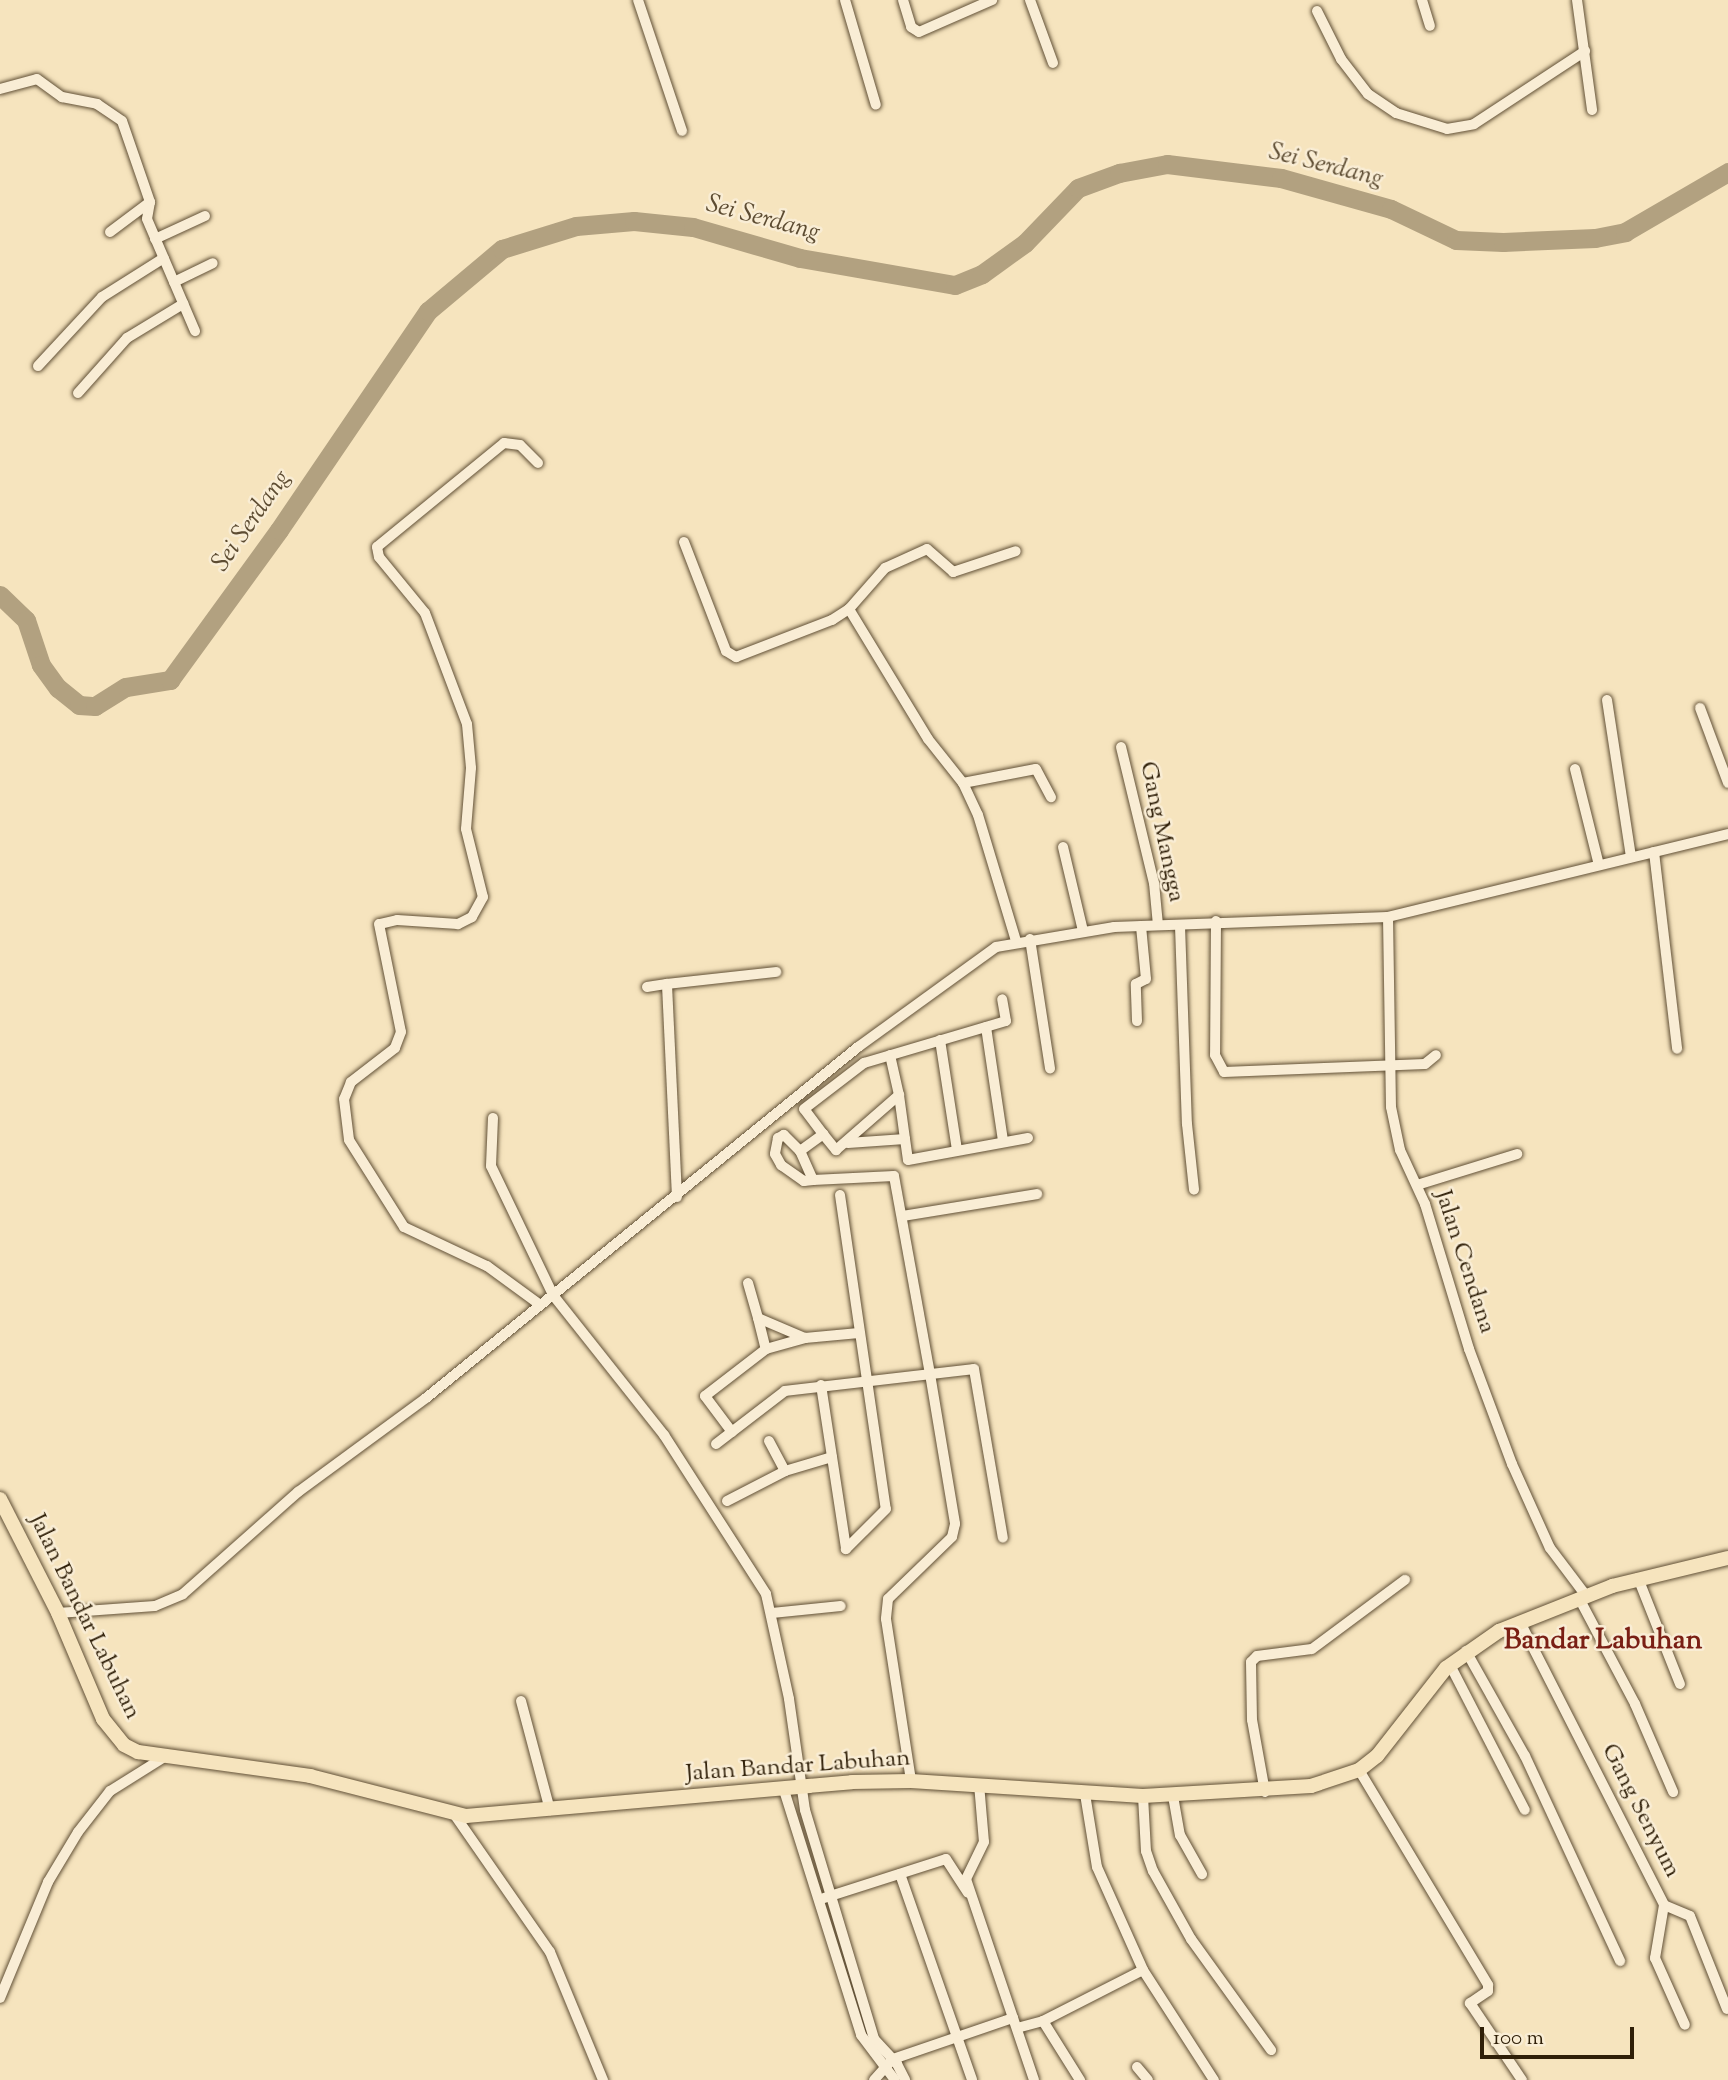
<!DOCTYPE html>
<html>
<head>
<meta charset="utf-8">
<style>
	body { margin:0 }
	#map { position:relative; width:1728px; height:2080px; overflow:hidden; background:#f6e4be; font-family:"Sorts Mill Goudy",serif }
	div>[style] { position:absolute }
	[style*='--x'] { left:calc(var(--x)*1px); top:calc(var(--y)*1px); width:calc(var(--w)*1px); rotate:calc(var(--a)*1deg) }
	.river>* { height:19px; margin:-9.5px; padding:0 9.5px; transform-origin:9.5px; border-radius:9.5px; background:#b2a180 }
	.roads { filter:drop-shadow(0 0 2px #615036) drop-shadow(0 0 2px #615036) }
	.minor>* { height:10px; margin:-5px; padding:0 5px; transform-origin:5px; border-radius:5px; background:#f9edd5 }
	.major>* { height:14px; margin:-7px; padding:0 7px; transform-origin:7px; border-radius:7px; background:#f6e4be }
	span { translate:-50% -50%; white-space:nowrap; text-align:center; line-height:1.15; -webkit-text-stroke:5px #f9edd5; paint-order:stroke }
	.street-label { font-size:24px; color:#2f1f08 }
	.water-label { font-size:26px; color:#5d4c32; font-style:italic }
	.quarter-label { font-size:28px; color:#7a1f14; font-weight:700 }
	.scale { position:absolute; left:1480px; top:2027px; width:154px; height:32px; box-sizing:border-box; border:4px solid #2f1f08; border-top:0; padding-left:9px; font-size:21px; line-height:24px; white-space:nowrap; color:#2f1f08; -webkit-text-stroke:5px #f9edd5; paint-order:stroke }
</style>
</head>
<body>
<div id="map">
	<div class="river">
		<i style="--x:0;--y:595;--w:36;--a:44"></i>
		<i style="--x:26;--y:620;--w:47;--a:71.6"></i>
		<i style="--x:41;--y:665;--w:29;--a:54"></i>
		<i style="--x:58;--y:688;--w:27;--a:39"></i>
		<i style="--x:79;--y:705;--w:16;--a:4"></i>
		<i style="--x:95;--y:706;--w:36;--a:-32"></i>
		<i style="--x:126;--y:687;--w:45;--a:-9"></i>
		<i style="--x:170;--y:680;--w:185;--a:-54"></i>
		<i style="--x:279;--y:530;--w:265;--a:-55.8"></i>
		<i style="--x:428;--y:311;--w:97;--a:-40"></i>
		<i style="--x:502;--y:249;--w:77;--a:-17.3"></i>
		<i style="--x:576;--y:226;--w:58;--a:-4.9"></i>
		<i style="--x:634;--y:221;--w:59;--a:5.8"></i>
		<i style="--x:693;--y:227;--w:111;--a:16.2"></i>
		<i style="--x:800;--y:258;--w:157;--a:9.9"></i>
		<i style="--x:955;--y:285;--w:29;--a:-22"></i>
		<i style="--x:982;--y:274;--w:53;--a:-35.8"></i>
		<i style="--x:1025;--y:243;--w:76;--a:-46.1"></i>
		<i style="--x:1078;--y:188;--w:44;--a:-20.1"></i>
		<i style="--x:1119;--y:173;--w:49;--a:-10.6"></i>
		<i style="--x:1167;--y:164;--w:115;--a:7"></i>
		<i style="--x:1281;--y:178;--w:114;--a:15.7"></i>
		<i style="--x:1391;--y:209;--w:72;--a:25.5"></i>
		<i style="--x:1456;--y:240;--w:47;--a:2.4"></i>
		<i style="--x:1503;--y:242;--w:92;--a:-2.5"></i>
		<i style="--x:1595;--y:238;--w:31;--a:-11"></i>
		<i style="--x:1625;--y:232;--w:119;--a:-30.2"></i>
	</div>
	<div class="roads">
		<div class="minor">
			<i style="--x:638;--y:0;--w:138;--a:71.4"></i>
			<i style="--x:845;--y:0;--w:109;--a:73.6"></i>
			<i style="--x:903;--y:0;--w:28;--a:73"></i>
			<i style="--x:911;--y:27;--w:9;--a:32"></i>
			<i style="--x:919;--y:32;--w:80;--a:-23.7"></i>
			<i style="--x:1030;--y:0;--w:67;--a:69.9"></i>
			<i style="--x:1422;--y:0;--w:27;--a:73"></i>
			<i style="--x:1577;--y:0;--w:111;--a:82.2"></i>
			<i style="--x:1317;--y:11;--w:54;--a:63.4"></i>
			<i style="--x:1341;--y:59;--w:44;--a:52.4"></i>
			<i style="--x:1368;--y:94;--w:34;--a:34"></i>
			<i style="--x:1396;--y:113;--w:53;--a:17.4"></i>
			<i style="--x:1447;--y:129;--w:27;--a:-10"></i>
			<i style="--x:1474;--y:124;--w:133;--a:-33.3"></i>
			<i style="--x:0;--y:89;--w:38;--a:-15"></i>
			<i style="--x:37;--y:79;--w:31;--a:36"></i>
			<i style="--x:62;--y:97;--w:36;--a:11"></i>
			<i style="--x:97;--y:104;--w:30;--a:34"></i>
			<i style="--x:122;--y:121;--w:86;--a:70.9"></i>
			<i style="--x:150;--y:202;--w:17;--a:100"></i>
			<i style="--x:147;--y:219;--w:122;--a:66.8"></i>
			<i style="--x:110;--y:232;--w:50;--a:-36.9"></i>
			<i style="--x:155;--y:239;--w:55;--a:-24.7"></i>
			<i style="--x:174;--y:282;--w:43;--a:-26"></i>
			<i style="--x:38;--y:366;--w:94;--a:-47.2"></i>
			<i style="--x:102;--y:297;--w:73;--a:-32.2"></i>
			<i style="--x:78;--y:393;--w:74;--a:-48.3"></i>
			<i style="--x:127;--y:338;--w:66;--a:-31.3"></i>
			<i style="--x:538;--y:463;--w:25;--a:-135"></i>
			<i style="--x:520;--y:445;--w:16;--a:-173"></i>
			<i style="--x:504;--y:443;--w:164;--a:140.7"></i>
			<i style="--x:377;--y:547;--w:10;--a:79"></i>
			<i style="--x:379;--y:557;--w:72;--a:50.6"></i>
			<i style="--x:425;--y:613;--w:119;--a:69.3"></i>
			<i style="--x:467;--y:724;--w:44;--a:84.8"></i>
			<i style="--x:471;--y:768;--w:61;--a:94.7"></i>
			<i style="--x:466;--y:829;--w:70;--a:76"></i>
			<i style="--x:483;--y:897;--w:23;--a:119"></i>
			<i style="--x:472;--y:917;--w:16;--a:153"></i>
			<i style="--x:458;--y:924;--w:61;--a:-176.2"></i>
			<i style="--x:397;--y:920;--w:18;--a:167"></i>
			<i style="--x:379;--y:924;--w:110;--a:78.5"></i>
			<i style="--x:401;--y:1032;--w:17;--a:111"></i>
			<i style="--x:395;--y:1048;--w:56;--a:142.3"></i>
			<i style="--x:351;--y:1082;--w:18;--a:112"></i>
			<i style="--x:344;--y:1099;--w:41;--a:83"></i>
			<i style="--x:349;--y:1140;--w:103;--a:57.7"></i>
			<i style="--x:404;--y:1227;--w:92;--a:25.2"></i>
			<i style="--x:487;--y:1266;--w:64;--a:36.2"></i>
			<i style="--x:684;--y:542;--w:117;--a:68.9"></i>
			<i style="--x:726;--y:651;--w:12;--a:31"></i>
			<i style="--x:736;--y:657;--w:103;--a:-21.1"></i>
			<i style="--x:832;--y:620;--w:20;--a:-33"></i>
			<i style="--x:849;--y:609;--w:55;--a:-48.7"></i>
			<i style="--x:885;--y:568;--w:46;--a:-24.3"></i>
			<i style="--x:927;--y:549;--w:35;--a:41"></i>
			<i style="--x:953;--y:572;--w:66;--a:-18.4"></i>
			<i style="--x:849;--y:609;--w:152;--a:58.7"></i>
			<i style="--x:928;--y:739;--w:56;--a:51.5"></i>
			<i style="--x:963;--y:783;--w:35;--a:65"></i>
			<i style="--x:978;--y:815;--w:132;--a:73.2"></i>
			<i style="--x:1607;--y:700;--w:159;--a:81.3"></i>
			<i style="--x:1700;--y:708;--w:80;--a:69.5"></i>
			<i style="--x:1121;--y:747;--w:140;--a:76.4"></i>
			<i style="--x:1154;--y:883;--w:42;--a:84.6"></i>
			<i style="--x:1575;--y:769;--w:99;--a:76"></i>
			<i style="--x:963;--y:783;--w:74;--a:-10.9"></i>
			<i style="--x:1036;--y:769;--w:32;--a:62"></i>
			<i style="--x:1063;--y:847;--w:86;--a:76.6"></i>
			<i style="--x:1654;--y:852;--w:198;--a:83.3"></i>
			<i style="--x:1388;--y:917;--w:190;--a:89.1"></i>
			<i style="--x:1391;--y:1107;--w:44;--a:78.2"></i>
			<i style="--x:1400;--y:1150;--w:60;--a:65.2"></i>
			<i style="--x:1425;--y:1204;--w:152;--a:73.1"></i>
			<i style="--x:1469;--y:1349;--w:123;--a:69.5"></i>
			<i style="--x:1512;--y:1464;--w:92;--a:65.7"></i>
			<i style="--x:1550;--y:1548;--w:61;--a:52.9"></i>
			<i style="--x:1216;--y:921;--w:134;--a:90.4"></i>
			<i style="--x:1215;--y:1055;--w:19;--a:62"></i>
			<i style="--x:1224;--y:1072;--w:201;--a:-2.3"></i>
			<i style="--x:1425;--y:1064;--w:14;--a:-39"></i>
			<i style="--x:1180;--y:926;--w:198;--a:88"></i>
			<i style="--x:1187;--y:1124;--w:66;--a:83.9"></i>
			<i style="--x:1030;--y:939;--w:131;--a:81.2"></i>
			<i style="--x:647;--y:987;--w:20;--a:-9"></i>
			<i style="--x:1137;--y:1021;--w:37;--a:-92"></i>
			<i style="--x:1136;--y:984;--w:11;--a:-27"></i>
			<i style="--x:1146;--y:979;--w:53;--a:-95.4"></i>
			<i style="--x:986;--y:1027;--w:115;--a:81.5"></i>
			<i style="--x:940;--y:1040;--w:111;--a:81.2"></i>
			<i style="--x:493;--y:1118;--w:48;--a:92.4"></i>
			<i style="--x:491;--y:1166;--w:143;--a:64.3"></i>
			<i style="--x:553;--y:1295;--w:179;--a:51.6"></i>
			<i style="--x:664;--y:1435;--w:189;--a:57.3"></i>
			<i style="--x:766;--y:1594;--w:107;--a:77.6"></i>
			<i style="--x:789;--y:1699;--w:112;--a:81.8"></i>
			<i style="--x:805;--y:1810;--w:239;--a:73.2"></i>
			<i style="--x:874;--y:2039;--w:34;--a:47"></i>
			<i style="--x:897;--y:2064;--w:18;--a:63"></i>
			<i style="--x:823;--y:1134;--w:21;--a:51"></i>
			<i style="--x:836;--y:1150;--w:84;--a:-41.1"></i>
			<i style="--x:899;--y:1095;--w:41;--a:-102.7"></i>
			<i style="--x:905;--y:1139;--w:21;--a:82"></i>
			<i style="--x:908;--y:1160;--w:122;--a:-10.4"></i>
			<i style="--x:848;--y:1143;--w:57;--a:-4"></i>
			<i style="--x:905;--y:1139;--w:44;--a:-97.8"></i>
			<i style="--x:800;--y:1151;--w:29;--a:-36"></i>
			<i style="--x:823;--y:1134;--w:31;--a:-127"></i>
			<i style="--x:804;--y:1109;--w:76;--a:-37.5"></i>
			<i style="--x:864;--y:1063;--w:148;--a:-16.5"></i>
			<i style="--x:1006;--y:1021;--w:22;--a:-100"></i>
			<i style="--x:813;--y:1180;--w:32;--a:-114"></i>
			<i style="--x:800;--y:1151;--w:23;--a:-135"></i>
			<i style="--x:784;--y:1135;--w:7;--a:153"></i>
			<i style="--x:778;--y:1138;--w:16;--a:101"></i>
			<i style="--x:775;--y:1154;--w:13;--a:61"></i>
			<i style="--x:781;--y:1165;--w:28;--a:35"></i>
			<i style="--x:804;--y:1181;--w:9;--a:-6"></i>
			<i style="--x:813;--y:1180;--w:81;--a:-2.8"></i>
			<i style="--x:894;--y:1176;--w:201;--a:79.7"></i>
			<i style="--x:930;--y:1374;--w:152;--a:80.5"></i>
			<i style="--x:955;--y:1524;--w:13;--a:103"></i>
			<i style="--x:952;--y:1537;--w:89;--a:135.9"></i>
			<i style="--x:888;--y:1599;--w:20;--a:96"></i>
			<i style="--x:886;--y:1619;--w:164;--a:81.2"></i>
			<i style="--x:1417;--y:1185;--w:105;--a:-17.2"></i>
			<i style="--x:840;--y:1195;--w:317;--a:81.7"></i>
			<i style="--x:886;--y:1509;--w:57;--a:135"></i>
			<i style="--x:677;--y:1197;--w:213;--a:-92.7"></i>
			<i style="--x:667;--y:984;--w:110;--a:-6.3"></i>
			<i style="--x:903;--y:1216;--w:136;--a:-9.3"></i>
			<i style="--x:748;--y:1283;--w:36;--a:74"></i>
			<i style="--x:758;--y:1318;--w:51;--a:23.1"></i>
			<i style="--x:758;--y:1318;--w:32;--a:76"></i>
			<i style="--x:821;--y:1385;--w:166;--a:81.3"></i>
			<i style="--x:732;--y:1432;--w:45;--a:-126.9"></i>
			<i style="--x:705;--y:1396;--w:77;--a:-37.6"></i>
			<i style="--x:766;--y:1349;--w:41;--a:-15.8"></i>
			<i style="--x:805;--y:1338;--w:54;--a:-5.3"></i>
			<i style="--x:769;--y:1441;--w:34;--a:62"></i>
			<i style="--x:716;--y:1444;--w:87;--a:-37.5"></i>
			<i style="--x:785;--y:1391;--w:190;--a:-6.6"></i>
			<i style="--x:974;--y:1369;--w:171;--a:80.3"></i>
			<i style="--x:727;--y:1501;--w:65;--a:-27.3"></i>
			<i style="--x:785;--y:1471;--w:49;--a:-16.6"></i>
			<i style="--x:1638;--y:1578;--w:114;--a:68.4"></i>
			<i style="--x:1580;--y:1600;--w:118;--a:62.1"></i>
			<i style="--x:1635;--y:1704;--w:96;--a:66.6"></i>
			<i style="--x:58;--y:1613;--w:97;--a:-4.1"></i>
			<i style="--x:155;--y:1606;--w:30;--a:-23"></i>
			<i style="--x:183;--y:1594;--w:154;--a:-41.6"></i>
			<i style="--x:298;--y:1492;--w:159;--a:-36.3"></i>
			<i style="--x:426;--y:1398;--w:557;--a:-39.09"></i>
			<i style="--x:858;--y:1047;--w:170;--a:-35.9"></i>
			<i style="--x:996;--y:947;--w:120;--a:-9.6"></i>
			<i style="--x:1114;--y:927;--w:274;--a:-2.1"></i>
			<i style="--x:1388;--y:917;--w:350;--a:-13.7"></i>
			<i style="--x:772;--y:1613;--w:69;--a:-5.8"></i>
			<i style="--x:1520;--y:1622;--w:318;--a:63"></i>
			<i style="--x:1664;--y:1905;--w:54;--a:99.6"></i>
			<i style="--x:1655;--y:1958;--w:73;--a:65.9"></i>
			<i style="--x:1466;--y:1651;--w:120;--a:60.7"></i>
			<i style="--x:1525;--y:1756;--w:226;--a:65.1"></i>
			<i style="--x:1450;--y:1665;--w:163;--a:62.7"></i>
			<i style="--x:521;--y:1701;--w:113;--a:75.1"></i>
			<i style="--x:1359;--y:1770;--w:251;--a:59"></i>
			<i style="--x:1488;--y:1985;--w:6;--a:90"></i>
			<i style="--x:1488;--y:1991;--w:22;--a:146"></i>
			<i style="--x:1470;--y:2003;--w:93;--a:56"></i>
			<i style="--x:979;--y:1784;--w:58;--a:85.1"></i>
			<i style="--x:984;--y:1842;--w:41;--a:115.9"></i>
			<i style="--x:966;--y:1879;--w:212;--a:71.3"></i>
			<i style="--x:783;--y:1787;--w:260;--a:72.5"></i>
			<i style="--x:861;--y:2035;--w:56;--a:52.9"></i>
			<i style="--x:1265;--y:1792;--w:73;--a:-100.2"></i>
			<i style="--x:1252;--y:1720;--w:58;--a:-91"></i>
			<i style="--x:1251;--y:1662;--w:8;--a:-45"></i>
			<i style="--x:1257;--y:1656;--w:55;--a:-7.3"></i>
			<i style="--x:1312;--y:1649;--w:116;--a:-36.6"></i>
			<i style="--x:1085;--y:1794;--w:74;--a:80.7"></i>
			<i style="--x:1097;--y:1867;--w:113;--a:65.9"></i>
			<i style="--x:1143;--y:1970;--w:131;--a:57.2"></i>
			<i style="--x:1143;--y:1796;--w:55;--a:86.9"></i>
			<i style="--x:1146;--y:1851;--w:21;--a:71"></i>
			<i style="--x:1153;--y:1871;--w:78;--a:60.8"></i>
			<i style="--x:1191;--y:1939;--w:137;--a:54.2"></i>
			<i style="--x:1173;--y:1796;--w:40;--a:80"></i>
			<i style="--x:1180;--y:1835;--w:45;--a:60.6"></i>
			<i style="--x:454;--y:1814;--w:168;--a:55.2"></i>
			<i style="--x:550;--y:1952;--w:139;--a:67.5"></i>
			<i style="--x:900;--y:1874;--w:218;--a:70.7"></i>
			<i style="--x:824;--y:1898;--w:128;--a:-17.7"></i>
			<i style="--x:946;--y:1859;--w:40;--a:57.1"></i>
			<i style="--x:1664;--y:1905;--w:28;--a:23"></i>
			<i style="--x:1690;--y:1916;--w:100;--a:68.3"></i>
			<i style="--x:0;--y:1998;--w:126;--a:-67.5"></i>
			<i style="--x:48;--y:1882;--w:58;--a:-59"></i>
			<i style="--x:78;--y:1832;--w:52;--a:-52"></i>
			<i style="--x:110;--y:1791;--w:66;--a:-32"></i>
			<i style="--x:1043;--y:2021;--w:112;--a:-27"></i>
			<i style="--x:1017;--y:2028;--w:27;--a:-15"></i>
			<i style="--x:1043;--y:2021;--w:70;--a:57.9"></i>
			<i style="--x:1137;--y:2067;--w:17;--a:50"></i>
			<i style="--x:874;--y:2080;--w:28;--a:-48"></i>
			<i style="--x:893;--y:2059;--w:127;--a:-18.9"></i>
		</div>
		<div class="major">
			<i style="--x:0;--y:1499;--w:128;--a:63"></i>
			<i style="--x:58;--y:1613;--w:115;--a:67"></i>
			<i style="--x:103;--y:1719;--w:33;--a:51"></i>
			<i style="--x:124;--y:1745;--w:16;--a:27"></i>
			<i style="--x:138;--y:1752;--w:174;--a:7.9"></i>
			<i style="--x:310;--y:1776;--w:161;--a:14.4"></i>
			<i style="--x:466;--y:1816;--w:387;--a:-5"></i>
			<i style="--x:852;--y:1782;--w:59;--a:-1"></i>
			<i style="--x:911;--y:1781;--w:232;--a:3.7"></i>
			<i style="--x:1143;--y:1796;--w:168;--a:-3.4"></i>
			<i style="--x:1311;--y:1786;--w:51;--a:-18.4"></i>
			<i style="--x:1359;--y:1770;--w:23;--a:-38"></i>
			<i style="--x:1377;--y:1756;--w:112;--a:-51.9"></i>
			<i style="--x:1446;--y:1668;--w:65;--a:-34.9"></i>
			<i style="--x:1499;--y:1631;--w:122;--a:-21.7"></i>
			<i style="--x:1612;--y:1586;--w:119;--a:-13.6"></i>
		</div>
	</div>
	<div class="street-label">
		<span style="left:1161px;top:832px;rotate:78deg">Gang Mangga</span>
		<span style="left:1464px;top:1262px;rotate:72deg">Jalan Cendana</span>
		<span style="left:84px;top:1617px;rotate:64deg">Jalan Bandar Labuhan</span>
		<span style="left:798px;top:1767px;rotate:-4deg">Jalan Bandar Labuhan</span>
		<span style="left:1640px;top:1811px;rotate:63deg">Gang Senyum</span>
	</div>
	<div class="water-label">
		<span style="left:1326px;top:166px;rotate:14deg">Sei Serdang</span>
		<span style="left:763px;top:219px;rotate:15deg">Sei Serdang</span>
		<span style="left:252px;top:521px;rotate:-55deg">Sei Serdang</span>
	</div>
	<div class="quarter-label">
		<span style="left:1603px;top:1641px">Bandar Labuhan</span>
	</div>
	<div class="scale">100 m</div>
</div>
</body>
</html>
